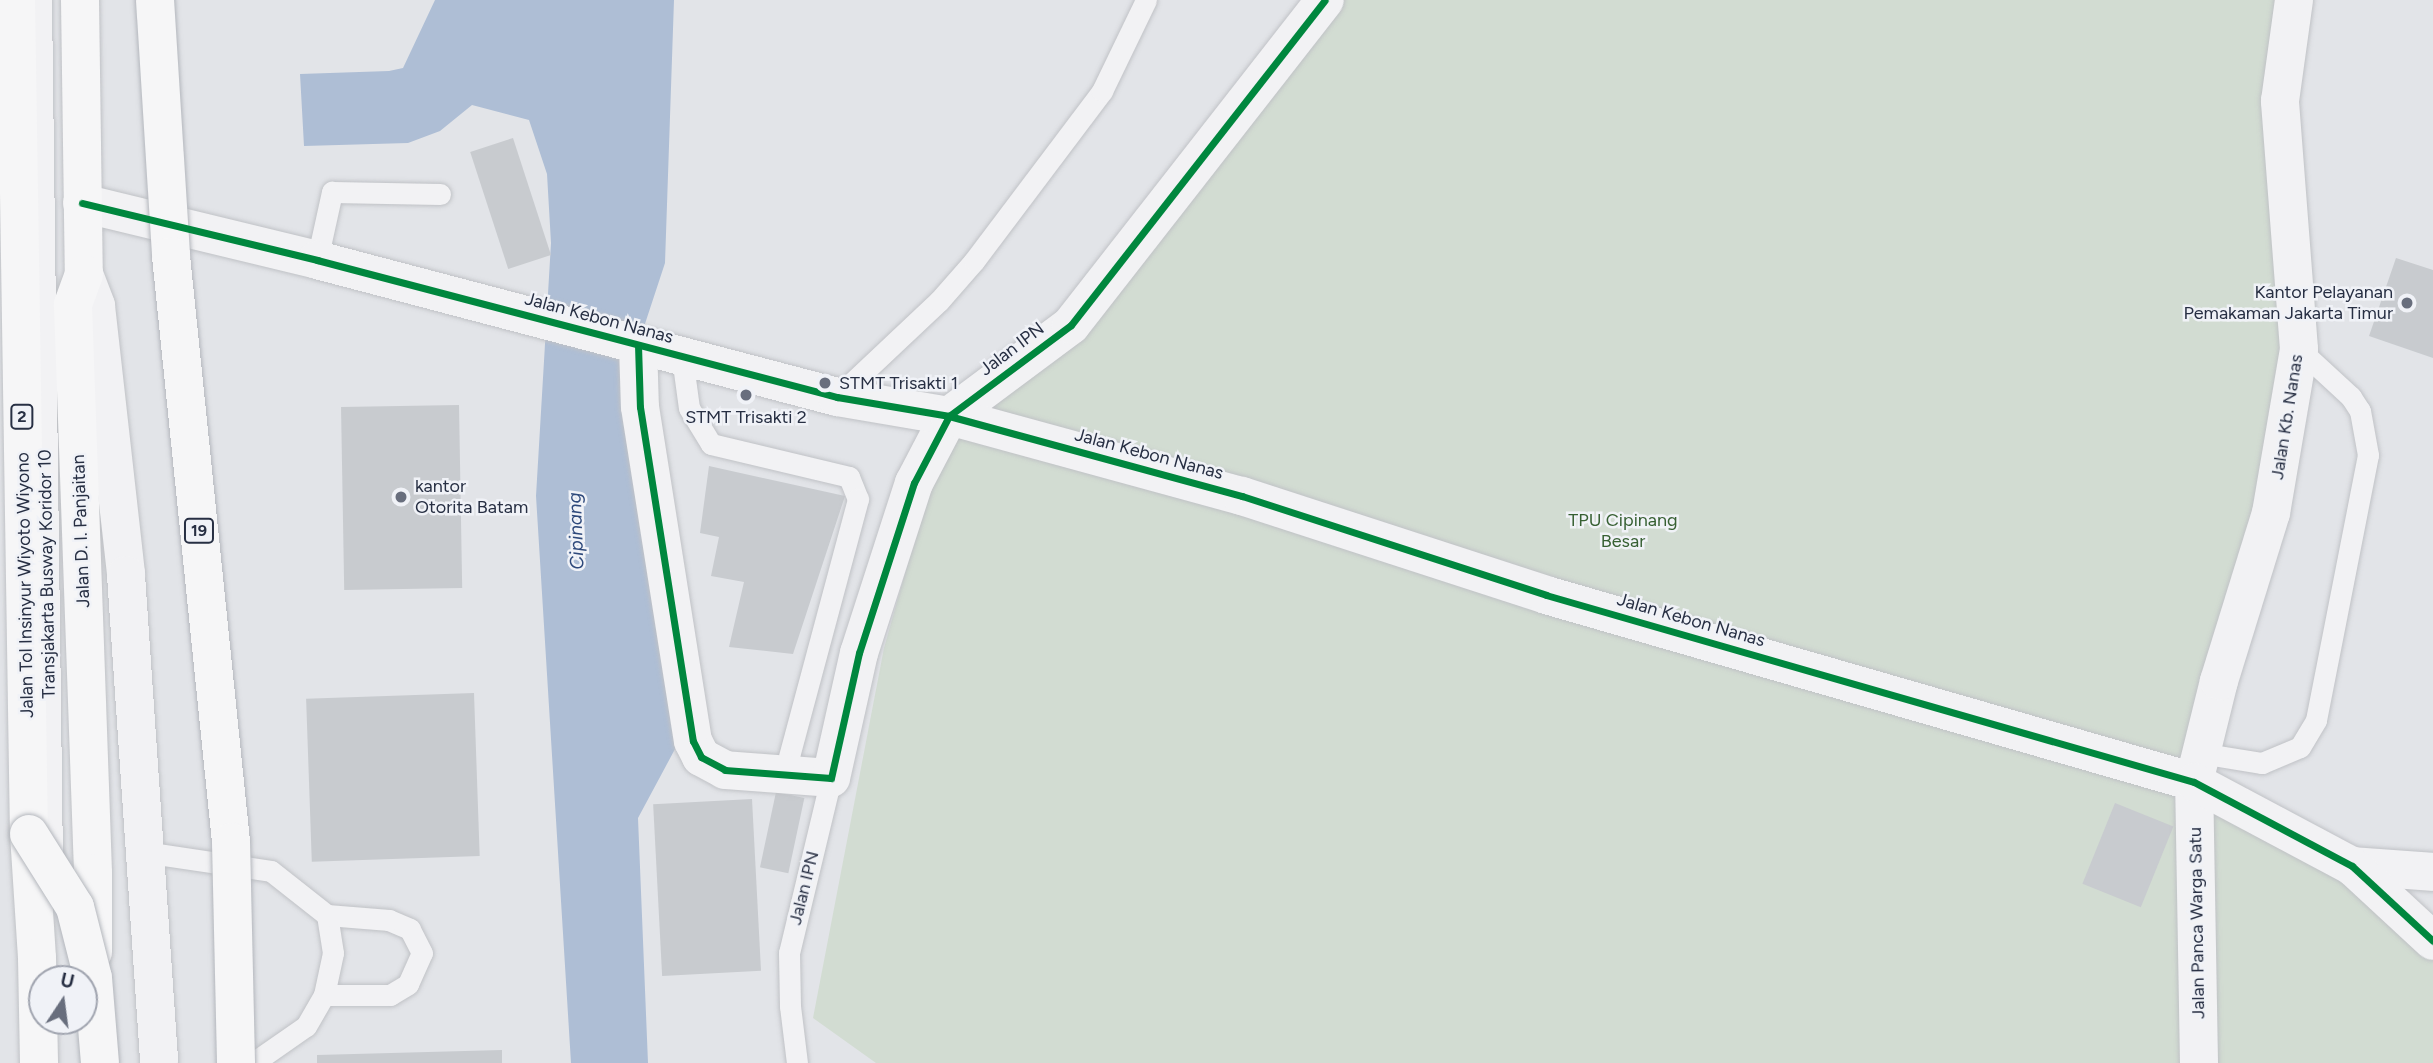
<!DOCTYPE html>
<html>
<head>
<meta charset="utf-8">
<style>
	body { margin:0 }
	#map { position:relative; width:2433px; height:1063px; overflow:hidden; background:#e2e4e8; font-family:Figtree,sans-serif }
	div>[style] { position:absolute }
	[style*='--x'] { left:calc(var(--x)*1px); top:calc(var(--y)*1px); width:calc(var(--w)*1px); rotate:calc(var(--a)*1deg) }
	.green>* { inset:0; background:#d2dcd2 }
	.water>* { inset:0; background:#aebed5 }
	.building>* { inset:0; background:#c8cbcf; transform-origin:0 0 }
	.roads { filter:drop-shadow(0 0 2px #c0c2c6) drop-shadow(0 0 2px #c0c2c6) }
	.service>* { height:21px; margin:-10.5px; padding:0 10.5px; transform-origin:10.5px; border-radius:10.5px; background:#f2f2f4 }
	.minor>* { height:38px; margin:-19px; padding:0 19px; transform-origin:19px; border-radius:19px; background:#f2f2f4 }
	.tertiary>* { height:38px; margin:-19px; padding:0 19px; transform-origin:19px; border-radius:19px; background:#f2f2f4 }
	.trunk>* { height:38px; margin:-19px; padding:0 19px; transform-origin:19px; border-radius:19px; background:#f6f6f7 }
	.motorway>* { height:38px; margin:-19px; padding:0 19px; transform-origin:19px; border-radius:19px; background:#f6f6f7 }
	.bridges { filter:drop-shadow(0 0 2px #b4b7bd) drop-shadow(0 0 2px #b4b7bd) }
	.motorway-bridge>* { height:38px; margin:-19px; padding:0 19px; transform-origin:19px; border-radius:19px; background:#f6f6f7 }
	.cycleway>* { height:7px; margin:-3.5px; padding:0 3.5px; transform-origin:3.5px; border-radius:3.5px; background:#00873e }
	.dots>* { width:19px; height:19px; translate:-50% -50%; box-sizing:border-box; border:4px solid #f0f2f7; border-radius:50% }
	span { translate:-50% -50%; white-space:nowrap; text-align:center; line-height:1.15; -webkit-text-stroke:5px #f0f2f7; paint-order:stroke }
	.shield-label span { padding:2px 5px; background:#f0f2f7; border:2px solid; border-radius:5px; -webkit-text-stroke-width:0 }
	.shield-label { font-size:16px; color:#272f43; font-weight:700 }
	.poi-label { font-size:18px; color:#272f43 }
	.right { translate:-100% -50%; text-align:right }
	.left { translate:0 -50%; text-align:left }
	.street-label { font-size:18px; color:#272f43 }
	.park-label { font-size:18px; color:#376033 }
	.water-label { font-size:19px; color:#2e497b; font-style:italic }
	.north { position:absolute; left:28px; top:965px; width:70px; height:70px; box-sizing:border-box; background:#f0f2f7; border:2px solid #a0a4af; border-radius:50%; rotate:13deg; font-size:19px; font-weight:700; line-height:28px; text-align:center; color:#272f43 }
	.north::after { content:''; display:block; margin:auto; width:24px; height:32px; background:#686e7d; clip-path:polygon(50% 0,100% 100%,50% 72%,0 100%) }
</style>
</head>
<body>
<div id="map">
	<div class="green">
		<i style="clip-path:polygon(1328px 0,2294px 0,2299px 349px,2194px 782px,2433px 942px,2433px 1063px,876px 1063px,813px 1018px,884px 648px,935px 467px)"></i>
	</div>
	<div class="water">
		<i style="clip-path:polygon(435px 0,674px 0,665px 263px,638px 345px,689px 723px,638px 818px,648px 1063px,571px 1063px,536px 496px,551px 243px,547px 174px,529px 120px,472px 105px,440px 131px,408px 143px,304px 146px,300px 74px,389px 71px,403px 68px)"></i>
	</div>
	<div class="building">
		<i style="left:513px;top:138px;width:123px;height:45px;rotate:72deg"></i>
		<i style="clip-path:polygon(2396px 258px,2433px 270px,2433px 358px,2369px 336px)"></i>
		<i style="left:459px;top:405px;width:183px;height:118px;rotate:89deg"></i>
		<i style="clip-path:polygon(709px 466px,845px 496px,793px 654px,729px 647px,744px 582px,711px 576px,719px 537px,700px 533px)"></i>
		<i style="left:474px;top:693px;width:163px;height:168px;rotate:88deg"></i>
		<i style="left:776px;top:792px;width:29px;height:77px;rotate:12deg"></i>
		<i style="left:752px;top:799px;width:172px;height:99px;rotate:87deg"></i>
		<i style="left:2115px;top:803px;width:63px;height:87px;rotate:22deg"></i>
		<i style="clip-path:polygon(502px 1050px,502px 1063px,317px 1063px,317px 1055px)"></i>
	</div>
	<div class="roads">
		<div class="service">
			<i style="--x:41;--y:0;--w:862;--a:89.27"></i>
			<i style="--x:317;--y:260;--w:70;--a:-77.6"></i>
			<i style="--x:332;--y:192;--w:108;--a:1.1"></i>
			<i style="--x:682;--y:357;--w:51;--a:82.2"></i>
			<i style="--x:689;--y:408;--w:42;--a:58.6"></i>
			<i style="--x:711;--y:444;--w:142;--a:13.4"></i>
			<i style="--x:849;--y:477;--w:24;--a:68"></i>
			<i style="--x:858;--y:499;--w:286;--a:105"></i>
			<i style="--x:837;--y:397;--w:140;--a:-43.3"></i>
			<i style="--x:939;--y:301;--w:53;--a:-48.8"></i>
			<i style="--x:974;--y:261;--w:213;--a:-53"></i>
			<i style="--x:1102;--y:91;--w:101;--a:-64.2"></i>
			<i style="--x:2200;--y:753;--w:63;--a:9.2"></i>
			<i style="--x:2262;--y:763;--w:41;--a:-22.8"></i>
			<i style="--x:2300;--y:747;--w:31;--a:-59"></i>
			<i style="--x:2316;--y:720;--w:270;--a:-78.9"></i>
			<i style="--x:2368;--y:455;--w:45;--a:-100.3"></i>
			<i style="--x:2360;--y:411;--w:17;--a:-123"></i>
			<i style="--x:2351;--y:397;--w:71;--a:-137.3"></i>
			<i style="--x:144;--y:852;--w:128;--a:8.5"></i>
			<i style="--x:271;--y:871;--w:71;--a:38.2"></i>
			<i style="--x:327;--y:915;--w:38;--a:81"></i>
			<i style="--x:333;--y:953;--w:43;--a:102.1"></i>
			<i style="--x:324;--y:995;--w:36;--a:120"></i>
			<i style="--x:306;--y:1026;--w:65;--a:145.1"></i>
			<i style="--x:324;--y:995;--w:66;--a:0"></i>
			<i style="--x:390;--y:995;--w:21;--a:-31"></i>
			<i style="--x:408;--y:984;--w:34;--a:-66"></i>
			<i style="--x:422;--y:953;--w:27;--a:-117"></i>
			<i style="--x:410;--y:929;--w:23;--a:-157"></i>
			<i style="--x:389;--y:920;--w:62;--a:-175.4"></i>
			<i style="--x:797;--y:1063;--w:57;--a:-97"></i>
			<i style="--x:790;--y:1006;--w:53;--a:-91.1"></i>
			<i style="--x:789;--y:953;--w:180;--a:-76.5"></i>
		</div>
		<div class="minor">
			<i style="--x:638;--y:345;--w:62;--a:88.2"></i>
			<i style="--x:640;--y:407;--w:338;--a:81"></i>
			<i style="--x:693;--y:741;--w:18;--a:63"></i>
			<i style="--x:701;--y:757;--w:27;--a:28"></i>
			<i style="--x:725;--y:770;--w:106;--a:4.3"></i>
			<i style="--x:831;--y:778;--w:128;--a:-77.4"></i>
			<i style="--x:859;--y:653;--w:179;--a:-72.1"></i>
			<i style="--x:914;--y:483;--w:76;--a:-62.4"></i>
			<i style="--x:949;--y:416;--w:152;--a:-36.7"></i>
			<i style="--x:1071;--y:325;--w:412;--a:-52"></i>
			<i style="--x:2352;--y:866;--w:81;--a:4.2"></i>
			<i style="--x:2199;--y:1063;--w:281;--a:-91"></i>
			<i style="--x:2194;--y:782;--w:104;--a:-76.1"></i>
			<i style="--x:2219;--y:681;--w:176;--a:-72.8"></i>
			<i style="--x:2271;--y:513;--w:166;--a:-80.3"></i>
			<i style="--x:2299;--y:349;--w:249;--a:-94.4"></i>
			<i style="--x:2280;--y:101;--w:102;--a:-82.1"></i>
		</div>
		<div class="tertiary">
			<i style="--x:82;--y:203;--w:242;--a:13.6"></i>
			<i style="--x:317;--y:260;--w:538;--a:14.76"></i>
			<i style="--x:837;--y:397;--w:114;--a:9.6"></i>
			<i style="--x:949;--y:416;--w:304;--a:15.3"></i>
			<i style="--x:1242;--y:496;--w:320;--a:18"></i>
			<i style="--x:1546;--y:595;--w:674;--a:16.1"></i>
			<i style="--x:2194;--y:782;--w:179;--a:28"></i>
			<i style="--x:2352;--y:866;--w:110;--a:42.8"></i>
			<i style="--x:84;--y:274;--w:34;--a:69"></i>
			<i style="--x:96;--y:306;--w:271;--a:83.6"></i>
			<i style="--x:126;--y:575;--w:489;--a:86.1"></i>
		</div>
		<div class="trunk">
			<i style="--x:80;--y:0;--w:274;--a:89.2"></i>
			<i style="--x:84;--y:274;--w:33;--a:110"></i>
			<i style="--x:73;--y:305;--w:568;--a:87.98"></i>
			<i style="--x:93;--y:873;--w:79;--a:90"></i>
		</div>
		<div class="motorway">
			<i style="--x:16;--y:0;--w:834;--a:89.11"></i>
			<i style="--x:29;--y:834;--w:124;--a:86.3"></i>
			<i style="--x:37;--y:958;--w:105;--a:88.9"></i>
		</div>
	</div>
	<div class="bridges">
		<div class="motorway-bridge">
			<i style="--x:155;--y:0;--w:256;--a:86.4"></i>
			<i style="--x:171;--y:256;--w:589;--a:84.15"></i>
			<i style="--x:231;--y:842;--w:221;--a:88.7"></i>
			<i style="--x:29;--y:834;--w:86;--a:57.8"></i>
			<i style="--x:75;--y:907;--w:73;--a:75.8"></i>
			<i style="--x:93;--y:978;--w:85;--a:85.3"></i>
		</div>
	</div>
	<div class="cycleway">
		<i style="--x:82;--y:203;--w:242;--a:13.6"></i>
		<i style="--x:317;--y:260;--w:538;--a:14.76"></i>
		<i style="--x:837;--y:397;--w:114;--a:9.6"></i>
		<i style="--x:949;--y:416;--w:304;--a:15.3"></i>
		<i style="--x:1242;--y:496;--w:320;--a:18"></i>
		<i style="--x:1546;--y:595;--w:674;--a:16.1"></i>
		<i style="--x:2194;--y:782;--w:179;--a:28"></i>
		<i style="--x:2352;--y:866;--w:110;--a:42.8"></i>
		<i style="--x:638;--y:345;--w:62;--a:88.2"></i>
		<i style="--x:640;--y:407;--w:338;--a:81"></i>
		<i style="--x:693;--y:741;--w:18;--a:63"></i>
		<i style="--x:701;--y:757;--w:27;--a:28"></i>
		<i style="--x:725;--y:770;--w:106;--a:4.3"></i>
		<i style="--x:831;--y:778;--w:128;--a:-77.4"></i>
		<i style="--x:859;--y:653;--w:179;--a:-72.1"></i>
		<i style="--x:914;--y:483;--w:76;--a:-62.4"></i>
		<i style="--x:949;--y:416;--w:152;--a:-36.7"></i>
		<i style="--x:1071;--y:325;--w:412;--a:-52"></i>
	</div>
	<div class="dots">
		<i style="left:2407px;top:303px;background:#686e7d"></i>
		<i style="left:825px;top:383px;background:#686e7d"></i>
		<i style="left:746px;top:395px;background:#686e7d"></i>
		<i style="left:401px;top:497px;background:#686e7d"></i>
	</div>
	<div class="shield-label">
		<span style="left:22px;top:417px">2</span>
		<span style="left:199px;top:531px">19</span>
	</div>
	<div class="poi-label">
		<span class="right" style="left:2393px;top:303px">Kantor Pelayanan<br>Pemakaman Jakarta Timur</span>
		<span class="left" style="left:839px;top:383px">STMT Trisakti 1</span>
		<span style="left:746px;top:417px">STMT Trisakti 2</span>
		<span class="left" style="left:415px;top:497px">kantor<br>Otorita Batam</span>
	</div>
	<div class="street-label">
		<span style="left:599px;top:318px;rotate:15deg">Jalan Kebon Nanas</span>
		<span style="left:1012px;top:349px;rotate:-37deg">Jalan IPN</span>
		<span style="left:2287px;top:417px;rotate:-81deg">Jalan Kb. Nanas</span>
		<span style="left:1149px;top:454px;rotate:15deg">Jalan Kebon Nanas</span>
		<span style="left:81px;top:531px;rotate:-92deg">Jalan D. I. Panjaitan</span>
		<span style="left:47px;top:574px;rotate:-91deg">Transjakarta Busway Koridor 10</span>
		<span style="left:25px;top:585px;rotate:-91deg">Jalan Tol Insinyur Wiyoto Wiyono</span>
		<span style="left:1691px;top:620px;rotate:16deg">Jalan Kebon Nanas</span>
		<span style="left:804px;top:888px;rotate:-76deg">Jalan IPN</span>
		<span style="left:2197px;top:923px;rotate:-91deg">Jalan Panca Warga Satu</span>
	</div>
	<div class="park-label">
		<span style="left:1623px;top:531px">TPU Cipinang<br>Besar</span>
	</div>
	<div class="water-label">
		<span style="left:576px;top:531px;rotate:-92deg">Cipinang</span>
	</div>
	<div class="north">U</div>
</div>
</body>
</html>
